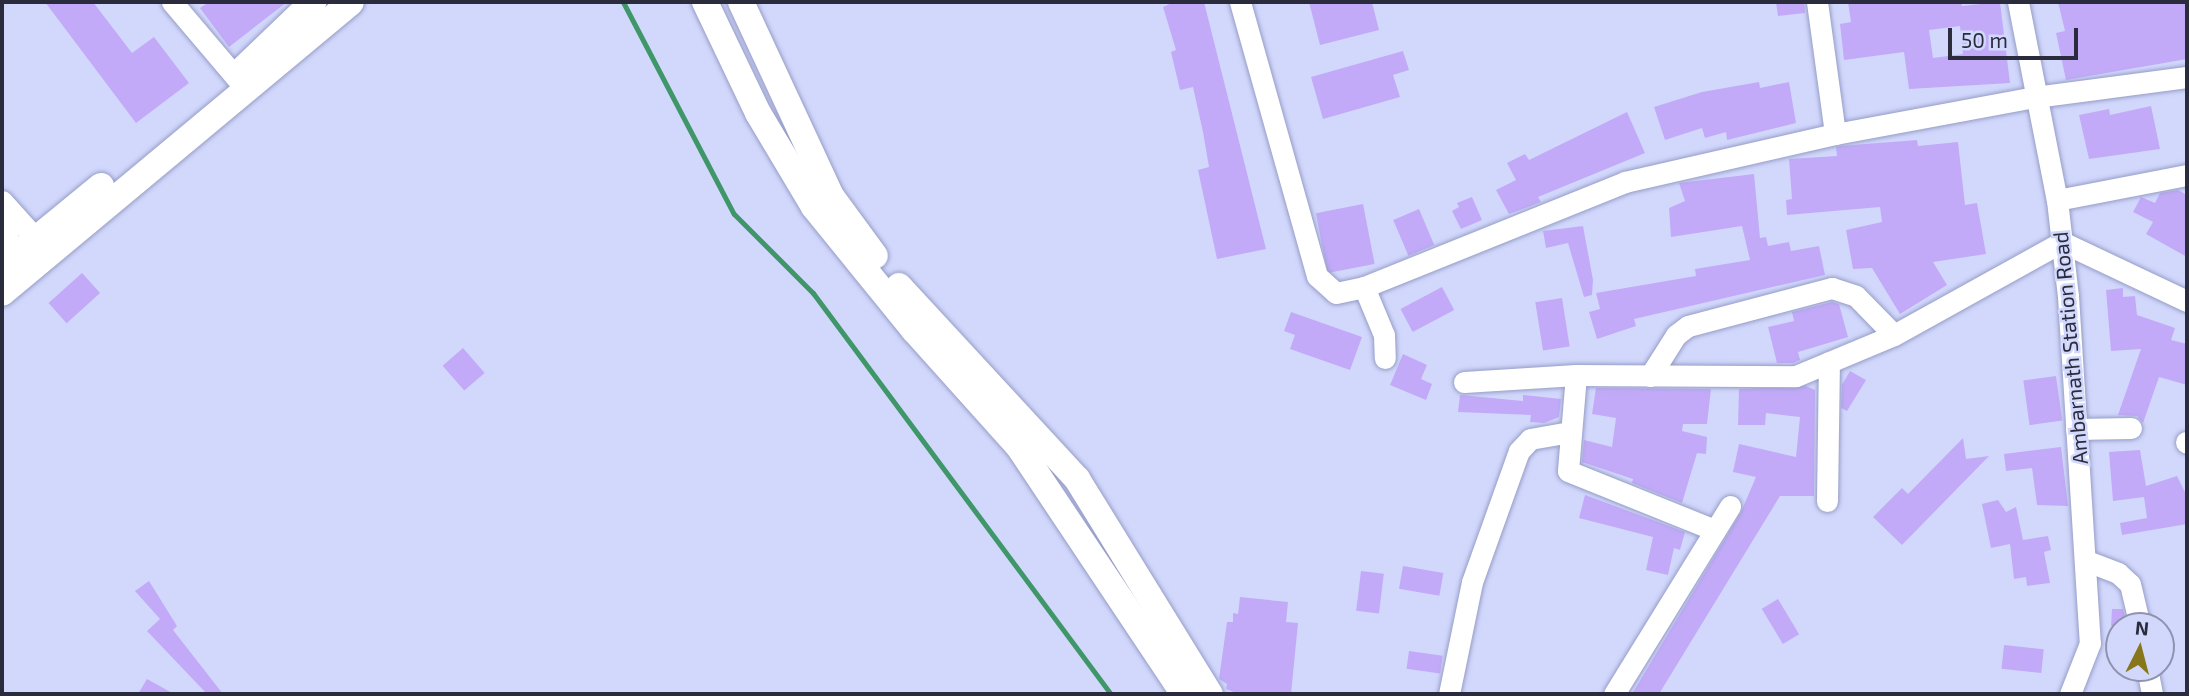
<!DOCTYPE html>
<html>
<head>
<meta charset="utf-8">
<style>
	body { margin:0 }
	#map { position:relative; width:2189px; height:696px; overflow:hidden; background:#d2d8fc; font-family:"Exo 2",sans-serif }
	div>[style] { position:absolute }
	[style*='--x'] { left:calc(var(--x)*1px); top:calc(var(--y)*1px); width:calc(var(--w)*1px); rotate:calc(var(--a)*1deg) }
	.stream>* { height:5px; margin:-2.5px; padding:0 2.5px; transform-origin:2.5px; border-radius:2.5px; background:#3f9769 }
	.building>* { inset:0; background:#c2aaf8; transform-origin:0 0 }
	.roads { filter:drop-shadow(0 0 2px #969dc7) drop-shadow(0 0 2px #969dc7) }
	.minor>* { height:21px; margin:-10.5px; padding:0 10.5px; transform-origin:10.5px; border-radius:10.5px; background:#fff }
	.major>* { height:26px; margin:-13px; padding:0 13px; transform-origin:13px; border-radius:13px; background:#fff }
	span { translate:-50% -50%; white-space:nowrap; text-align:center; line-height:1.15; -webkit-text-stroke:5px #d2d8fc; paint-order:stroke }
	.street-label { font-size:21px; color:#2a2c3d }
	.frame { position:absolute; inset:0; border:4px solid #2a2c3d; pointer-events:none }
	.north { position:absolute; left:2105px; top:612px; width:70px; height:70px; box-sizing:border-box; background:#d2d8fc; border:2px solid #8f93b0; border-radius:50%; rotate:6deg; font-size:19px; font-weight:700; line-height:28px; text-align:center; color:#2a2c3d }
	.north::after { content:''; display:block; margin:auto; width:24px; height:32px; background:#88761a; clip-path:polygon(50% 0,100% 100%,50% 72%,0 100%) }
	.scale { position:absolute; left:1948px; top:28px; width:130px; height:32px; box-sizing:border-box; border:4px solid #2a2c3d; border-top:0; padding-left:9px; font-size:21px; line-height:24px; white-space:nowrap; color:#2a2c3d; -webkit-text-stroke:5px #d2d8fc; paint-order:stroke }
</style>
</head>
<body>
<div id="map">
	<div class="stream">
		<i style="--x:623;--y:2;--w:239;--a:62.4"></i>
		<i style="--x:734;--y:214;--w:112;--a:45"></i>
		<i style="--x:813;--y:293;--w:500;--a:53.4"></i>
	</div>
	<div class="building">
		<i style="clip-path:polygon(45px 2px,93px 2px,132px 53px,154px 37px,189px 83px,136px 123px)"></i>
		<i style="clip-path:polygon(209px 2px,287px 2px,229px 47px,200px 8px)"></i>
		<i style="clip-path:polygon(1174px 2px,1204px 2px,1266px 249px,1217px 259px,1198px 170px,1209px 167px,1203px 132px,1193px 87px,1180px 90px,1171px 52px,1176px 50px,1163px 7px)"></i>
		<i style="clip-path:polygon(1309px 2px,1372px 2px,1379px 30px,1320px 45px)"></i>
		<i style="clip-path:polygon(1776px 2px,1804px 2px,1805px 13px,1778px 16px)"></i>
		<i style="clip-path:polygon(evenodd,1848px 2px,1961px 2px,1962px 6px,2000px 2px,2010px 83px,1909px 89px,1904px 52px,1844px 60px,1840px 24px,1851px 22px,1848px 2px,1960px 26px,1963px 54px,1933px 58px,1929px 30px,1960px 26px)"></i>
		<i style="clip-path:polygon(2058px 2px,2187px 2px,2187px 59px,2066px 80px,2056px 33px,2065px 31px)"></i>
		<i style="clip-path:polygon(1403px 51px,1409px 70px,1393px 75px,1400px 97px,1323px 119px,1311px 77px)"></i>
		<i style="clip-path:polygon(1759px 82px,1760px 88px,1789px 82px,1796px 123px,1727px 140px,1726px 132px,1705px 138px,1702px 128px,1665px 140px,1654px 107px,1702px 92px)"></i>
		<i style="clip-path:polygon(2151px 106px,2160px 149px,2089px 159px,2079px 115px,2109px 109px,2110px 115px)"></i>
		<i style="clip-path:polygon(1627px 112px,1645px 153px,1538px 197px,1541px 202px,1509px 214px,1496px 190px,1516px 180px,1507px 163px,1525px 154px,1529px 160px)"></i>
		<i style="clip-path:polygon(1917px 140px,1918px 146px,1958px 142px,1965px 205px,1977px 203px,1986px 254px,1933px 262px,1947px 285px,1900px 314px,1872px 268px,1853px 269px,1846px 230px,1882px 222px,1880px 207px,1787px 215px,1786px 200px,1792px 199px,1789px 159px,1837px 156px,1836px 147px,1840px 146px)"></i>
		<i style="clip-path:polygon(1754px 174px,1760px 238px,1766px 237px,1768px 246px,1789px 242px,1791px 251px,1819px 246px,1825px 275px,1634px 319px,1636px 326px,1597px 339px,1589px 312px,1600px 309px,1596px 293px,1696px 276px,1695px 269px,1750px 260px,1742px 226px,1671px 237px,1669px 208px,1685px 201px,1679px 183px)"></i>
		<i style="clip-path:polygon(2178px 190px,2187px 195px,2187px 257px,2146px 234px,2153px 222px,2133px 212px,2141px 197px,2155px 203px,2160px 193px)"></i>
		<i style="clip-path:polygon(1472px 197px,1482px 220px,1461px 229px,1452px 211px,1459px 207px,1457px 203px)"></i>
		<i style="left:1363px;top:204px;width:61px;height:48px;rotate:79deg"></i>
		<i style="left:1419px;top:209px;width:39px;height:28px;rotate:67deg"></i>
		<i style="clip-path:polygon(1583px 226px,1593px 280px,1592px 295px,1584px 297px,1568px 243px,1546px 248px,1543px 231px)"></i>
		<i style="left:82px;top:273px;width:27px;height:45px;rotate:48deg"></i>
		<i style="left:1442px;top:287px;width:26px;height:47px;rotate:62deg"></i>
		<i style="clip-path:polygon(2123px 288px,2123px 297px,2135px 296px,2137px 315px,2175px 328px,2171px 340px,2187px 344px,2187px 385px,2159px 377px,2143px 423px,2137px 416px,2118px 415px,2141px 349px,2111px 351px,2106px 290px)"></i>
		<i style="left:1562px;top:298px;width:49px;height:27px;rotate:81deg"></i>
		<i style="clip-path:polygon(1832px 302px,1839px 304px,1848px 337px,1798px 352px,1800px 360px,1793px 363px,1777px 363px,1768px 327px,1794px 321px,1792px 312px)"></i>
		<i style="clip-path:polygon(1291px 312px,1362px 337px,1350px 370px,1290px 349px,1295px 335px,1284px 331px)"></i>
		<i style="left:463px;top:348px;width:33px;height:27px;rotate:49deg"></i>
		<i style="clip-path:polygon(1403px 354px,1427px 365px,1421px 379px,1432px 384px,1426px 400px,1390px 385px)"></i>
		<i style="clip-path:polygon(1850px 371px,1866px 380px,1847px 411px,1841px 408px,1842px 385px)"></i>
		<i style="left:2056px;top:376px;width:45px;height:33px;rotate:82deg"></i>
		<i style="clip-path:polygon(1806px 386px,1815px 390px,1814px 496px,1780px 496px,1659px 694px,1632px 694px,1741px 512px,1756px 477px,1733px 472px,1739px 444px,1796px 457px,1800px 417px,1766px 413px,1765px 425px,1738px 425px,1739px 389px)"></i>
		<i style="clip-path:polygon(1596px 388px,1711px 389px,1707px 424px,1683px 424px,1682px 431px,1707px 437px,1706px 454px,1697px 453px,1682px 503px,1632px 483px,1633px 479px,1582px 462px,1584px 440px,1612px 447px,1616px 418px,1592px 414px)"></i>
		<i style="clip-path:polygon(1460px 395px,1523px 401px,1523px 395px,1561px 399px,1559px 417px,1544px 423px,1530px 422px,1531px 415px,1458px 412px)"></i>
		<i style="clip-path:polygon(1963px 438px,1966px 459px,1989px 456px,1902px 545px,1873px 517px,1902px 488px,1908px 494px)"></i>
		<i style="clip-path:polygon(2061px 447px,2068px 506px,2037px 505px,2032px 468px,2006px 471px,2004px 454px)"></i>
		<i style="clip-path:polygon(2140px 450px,2146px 486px,2177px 476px,2187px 496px,2187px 524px,2122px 535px,2120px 523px,2147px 518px,2144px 497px,2113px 501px,2109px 452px)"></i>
		<i style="clip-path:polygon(1585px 495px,1685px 532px,1680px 550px,1674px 548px,1668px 575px,1646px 570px,1653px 537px,1579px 518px)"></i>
		<i style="clip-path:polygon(1998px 500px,2006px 512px,2016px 507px,2023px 540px,2048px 536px,2051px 550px,2044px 552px,2050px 583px,2027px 586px,2026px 577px,2014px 579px,2010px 544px,1991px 548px,1982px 504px)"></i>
		<i style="left:1403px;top:566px;width:41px;height:23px;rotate:10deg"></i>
		<i style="left:1361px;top:571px;width:23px;height:40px;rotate:7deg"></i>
		<i style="clip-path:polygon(149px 581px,177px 626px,173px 630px,223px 694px,207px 694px,147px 631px,160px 619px,135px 591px)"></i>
		<i style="clip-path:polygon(1240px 597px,1288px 602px,1286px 622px,1298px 623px,1291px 694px,1239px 694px,1226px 689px,1227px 684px,1219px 679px,1227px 622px,1233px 622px,1233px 613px,1238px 614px)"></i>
		<i style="left:1778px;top:599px;width:41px;height:19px;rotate:59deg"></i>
		<i style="clip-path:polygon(2112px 609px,2123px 609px,2127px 626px,2111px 626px)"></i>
		<i style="left:2004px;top:645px;width:40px;height:24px;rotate:6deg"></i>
		<i style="left:1409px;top:651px;width:34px;height:18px;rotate:8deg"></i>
		<i style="clip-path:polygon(147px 679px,174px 694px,138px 694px)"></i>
	</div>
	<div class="roads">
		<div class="minor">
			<i style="--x:172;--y:2;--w:113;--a:49.7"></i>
			<i style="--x:1240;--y:2;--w:285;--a:74.3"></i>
			<i style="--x:1317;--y:276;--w:25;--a:42"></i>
			<i style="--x:1336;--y:293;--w:29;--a:-12"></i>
			<i style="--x:1364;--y:287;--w:281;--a:-21.9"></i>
			<i style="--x:1625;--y:182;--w:215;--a:-12.9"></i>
			<i style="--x:1835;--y:134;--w:203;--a:-10.5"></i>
			<i style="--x:2035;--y:97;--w:153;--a:-7.5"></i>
			<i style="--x:1817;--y:2;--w:133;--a:82.2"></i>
			<i style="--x:2018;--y:2;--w:202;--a:78.9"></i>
			<i style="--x:2057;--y:200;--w:97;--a:83.5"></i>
			<i style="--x:2068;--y:296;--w:348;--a:86.4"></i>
			<i style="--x:2090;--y:643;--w:55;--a:111.4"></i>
			<i style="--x:2057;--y:200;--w:132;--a:-10.9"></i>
			<i style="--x:2;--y:201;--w:64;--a:48.1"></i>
			<i style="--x:2;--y:215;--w:59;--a:75.3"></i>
			<i style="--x:1364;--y:287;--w:52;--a:67.4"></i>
			<i style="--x:1384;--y:335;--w:23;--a:88"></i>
			<i style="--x:1576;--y:375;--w:96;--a:94.8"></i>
			<i style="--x:1568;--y:471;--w:158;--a:21.9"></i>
			<i style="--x:1650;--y:376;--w:49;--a:-57.6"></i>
			<i style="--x:1676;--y:335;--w:15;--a:-37"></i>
			<i style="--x:1688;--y:326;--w:149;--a:-14.8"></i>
			<i style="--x:1832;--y:288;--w:25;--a:18"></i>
			<i style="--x:1856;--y:296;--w:54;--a:45.7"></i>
			<i style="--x:1464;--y:382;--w:112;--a:-3.6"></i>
			<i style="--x:1576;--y:375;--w:220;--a:0.3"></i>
			<i style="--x:1796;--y:376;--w:106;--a:-22.7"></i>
			<i style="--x:1894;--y:335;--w:192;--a:-29"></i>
			<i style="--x:2062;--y:242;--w:138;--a:25.3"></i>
			<i style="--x:2076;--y:429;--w:55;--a:-1"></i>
			<i style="--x:2186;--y:442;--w:1;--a:45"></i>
			<i style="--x:1827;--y:501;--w:139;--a:-89.2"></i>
			<i style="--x:2087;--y:561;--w:33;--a:21"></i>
			<i style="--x:2118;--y:573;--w:16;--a:43"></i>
			<i style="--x:2130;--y:584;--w:43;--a:76.6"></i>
			<i style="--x:2147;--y:668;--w:26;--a:79"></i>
			<i style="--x:1449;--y:694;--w:114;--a:-78.4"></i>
			<i style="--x:1472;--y:582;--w:139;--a:-70.3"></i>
			<i style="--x:1519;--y:451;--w:16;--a:-47"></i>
			<i style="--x:1530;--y:439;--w:40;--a:-10"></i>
			<i style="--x:1614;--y:694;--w:221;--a:-58.3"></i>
		</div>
		<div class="major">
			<i style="--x:705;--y:2;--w:123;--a:64.5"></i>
			<i style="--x:758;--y:113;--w:109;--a:59.2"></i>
			<i style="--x:814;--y:207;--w:159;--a:50.9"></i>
			<i style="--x:914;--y:330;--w:157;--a:48.1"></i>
			<i style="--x:1019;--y:447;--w:297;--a:56.3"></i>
			<i style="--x:741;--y:2;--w:214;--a:65.1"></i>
			<i style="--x:831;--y:196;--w:74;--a:53.7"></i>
			<i style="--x:239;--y:73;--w:103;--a:-43.8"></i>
			<i style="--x:2;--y:267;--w:128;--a:-39.3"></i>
			<i style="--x:899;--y:286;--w:263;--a:47.3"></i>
			<i style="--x:1077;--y:479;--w:253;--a:58.3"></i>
			<i style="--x:2;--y:293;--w:454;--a:-39.8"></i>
		</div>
	</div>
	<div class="street-label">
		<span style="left:2070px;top:348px;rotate:-95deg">Ambarnath Station Road</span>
	</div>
	<div class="frame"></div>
	<div class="north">N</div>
	<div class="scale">50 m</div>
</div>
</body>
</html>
